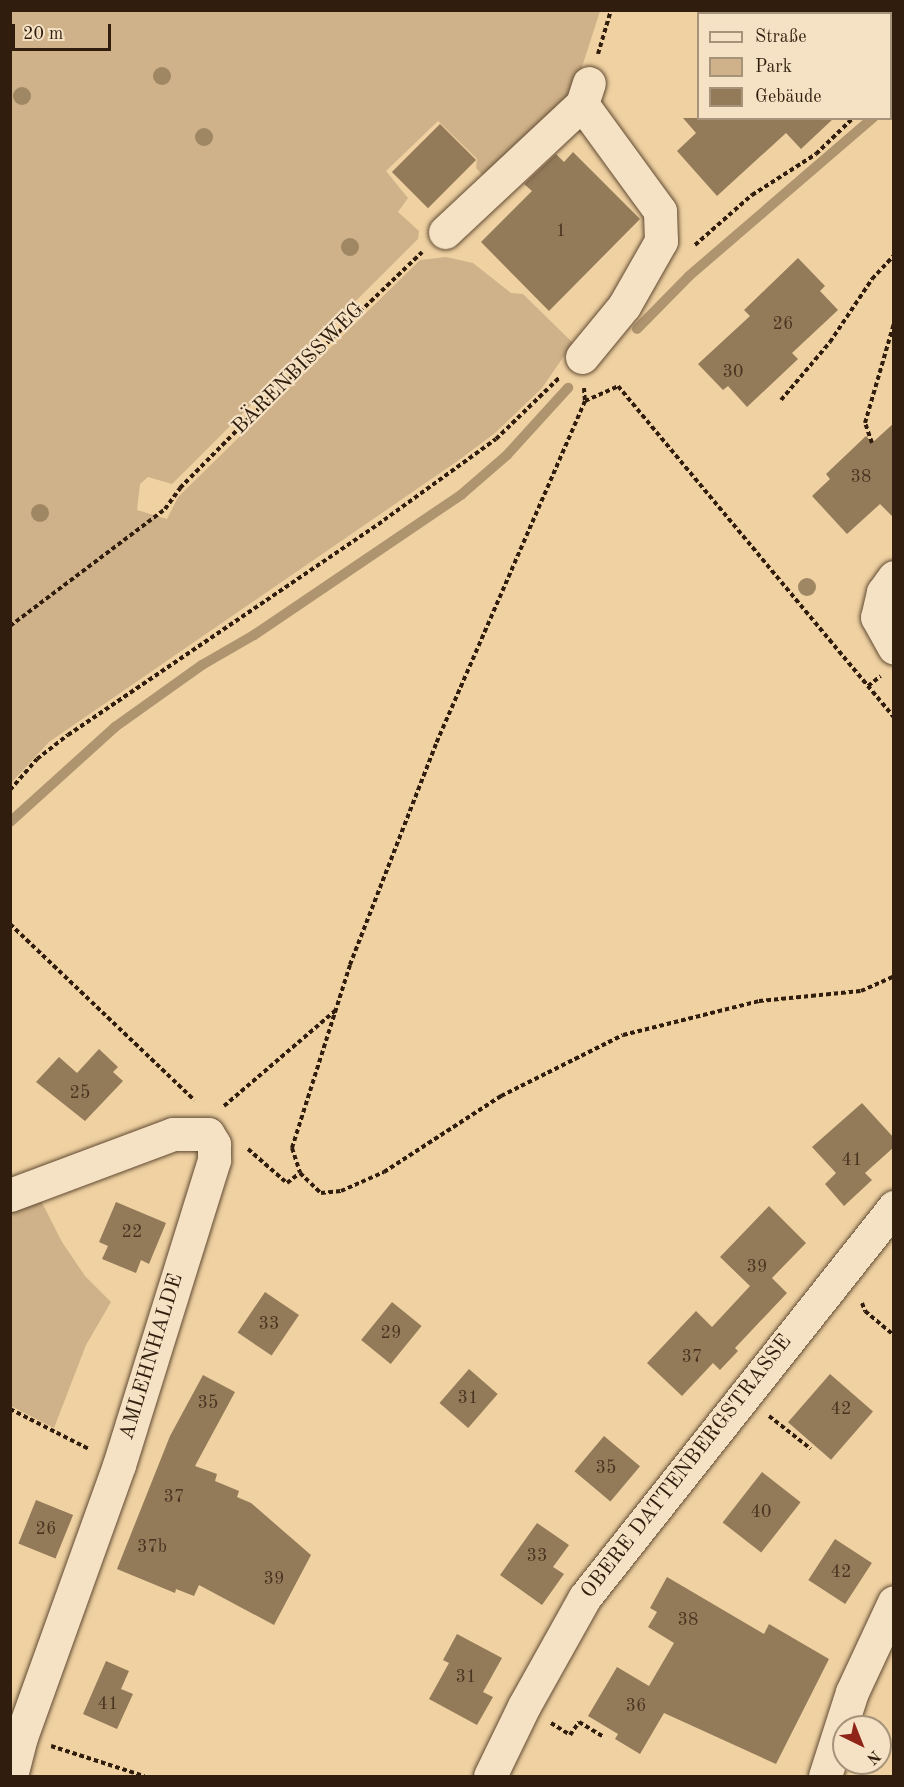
<!DOCTYPE html>
<html>
<head>
<meta charset="utf-8">
<style>
	body { margin:0 }
	#map { position:relative; width:904px; height:1787px; overflow:hidden; background:#efd1a2; font-family:"Old Standard TT",serif }
	div>[style] { position:absolute }
	[style*='--x'] { left:calc(var(--x)*1px); top:calc(var(--y)*1px); width:calc(var(--w)*1px); rotate:calc(var(--a)*1deg) }
	.green>* { inset:0; background:#cfb289 }
	.stream>* { height:10px; margin:-5px; padding:0 5px; transform-origin:5px; border-radius:5px; background:#ae946f }
	.building>* { inset:0; background:#937b5a; transform-origin:0 0 }
	.path>* { height:4px; margin-top:-2px; transform-origin:0; background:repeating-linear-gradient(90deg,#301d0d 0 4.5px,transparent 0 7.5px) }
	.roads { filter:drop-shadow(0 0 2px #604a32) drop-shadow(0 0 2px #604a32) }
	.minor>* { height:33px; margin:-16.5px; padding:0 16.5px; transform-origin:16.5px; border-radius:16.5px; background:#f5e1c3 }
	.trees>* { width:18px; height:18px; margin:-9px; border-radius:50%; background:#a08764 }
	span { translate:-50% -50%; white-space:nowrap; text-align:center; line-height:1.15; -webkit-text-stroke:4.5px #f5e1c3; paint-order:stroke }
	.number-label { font-size:18px; color:#493420 }
	.number-label span { -webkit-text-stroke-width:0 }
	.street-label { font-size:21px; color:#301d0d }
	.frame { position:absolute; inset:0; border:12px solid #301d0d; pointer-events:none }
	.legend { position:absolute; left:697px; top:12px; width:195px; height:108px; box-sizing:border-box; background:#f5e1c3; border:2px solid #a6937a; margin:0; padding:8px 10px; list-style:none; font-size:18px; color:#301d0d }
	.legend li { display:flex; align-items:center; gap:12px; height:30px }
	.legend b { width:30px; border:2px solid #a6937a }
	.north { position:absolute; left:832px; top:1715px; width:60px; height:60px; box-sizing:border-box; background:#f5e1c3; border:2px solid #a6937a; border-radius:50%; rotate:137deg; font-size:16px; font-weight:700; line-height:24px; text-align:center; color:#301d0d }
	.north::after { content:''; display:block; margin:auto; width:21px; height:27px; background:#8f2418; clip-path:polygon(50% 0,100% 100%,50% 72%,0 100%) }
	.scale { position:absolute; left:12px; top:24px; width:99px; height:27px; box-sizing:border-box; border:3px solid #301d0d; border-top:0; padding-left:8px; font-size:18px; line-height:21px; white-space:nowrap; color:#301d0d; -webkit-text-stroke:4px #f5e1c3; paint-order:stroke }
</style>
</head>
<body>
<div id="map">
	<div class="green">
		<i style="clip-path:polygon(11px 11px,600px 11px,574px 92px,486px 179px,476px 168px,477px 159px,438px 121px,386px 171px,408px 198px,398px 212px,419px 231px,418px 239px,172px 484px,148px 477px,140px 484px,137px 510px,167px 519px,178px 497px,420px 260px,446px 257px,473px 263px,511px 293px,523px 294px,573px 343px,542px 388px,495px 433px,459px 460px,49px 742px,11px 783px)"></i>
		<i style="clip-path:polygon(36px 1191px,62px 1242px,85px 1276px,111px 1302px,86px 1345px,54px 1428px,11px 1406px,10px 1205px)"></i>
	</div>
	<div class="stream">
		<i style="--x:890;--y:95;--w:6;--a:-45"></i>
		<i style="--x:637;--y:329;--w:74;--a:-45.5"></i>
		<i style="--x:689;--y:276;--w:243;--a:-40.7"></i>
		<i style="--x:10;--y:822;--w:142;--a:-42.1"></i>
		<i style="--x:115;--y:727;--w:107;--a:-35.5"></i>
		<i style="--x:202;--y:665;--w:60;--a:-30"></i>
		<i style="--x:254;--y:635;--w:251;--a:-34.1"></i>
		<i style="--x:462;--y:494;--w:60;--a:-40.9"></i>
		<i style="--x:507;--y:455;--w:91;--a:-47.7"></i>
	</div>
	<div class="building">
		<i style="clip-path:polygon(683px 118px,834px 118px,801px 149px,786px 133px,717px 196px,677px 151px,696px 133px)"></i>
		<i style="left:440px;top:124px;width:51px;height:68px;rotate:45deg"></i>
		<i style="clip-path:polygon(573px 152px,640px 219px,549px 311px,481px 242px,532px 191px,524px 184px,556px 154px,564px 162px)"></i>
		<i style="clip-path:polygon(798px 258px,825px 286px,820px 291px,838px 310px,792px 353px,798px 359px,747px 407px,728px 386px,723px 390px,698px 364px,750px 316px,744px 310px)"></i>
		<i style="clip-path:polygon(894px 423px,894px 518px,880px 504px,847px 534px,812px 496px,830px 479px,826px 474px,866px 436px,872px 443px)"></i>
		<i style="clip-path:polygon(99px 1049px,118px 1067px,113px 1072px,123px 1081px,85px 1121px,36px 1082px,59px 1057px,77px 1073px)"></i>
		<i style="clip-path:polygon(862px 1103px,894px 1138px,894px 1147px,865px 1173px,872px 1180px,844px 1206px,825px 1184px,836px 1173px,812px 1147px)"></i>
		<i style="clip-path:polygon(116px 1202px,166px 1223px,149px 1264px,141px 1260px,136px 1273px,102px 1259px,108px 1246px,99px 1242px)"></i>
		<i style="clip-path:polygon(769px 1206px,806px 1243px,772px 1278px,787px 1293px,735px 1348px,738px 1351px,720px 1370px,713px 1363px,682px 1396px,647px 1363px,696px 1311px,712px 1327px,750px 1286px,720px 1257px)"></i>
		<i style="left:265px;top:1292px;width:41px;height:49px;rotate:34deg"></i>
		<i style="left:392px;top:1302px;width:38px;height:49px;rotate:39deg"></i>
		<i style="left:469px;top:1369px;width:38px;height:45px;rotate:41deg"></i>
		<i style="left:830px;top:1374px;width:57px;height:64px;rotate:41deg"></i>
		<i style="clip-path:polygon(203px 1375px,235px 1392px,195px 1466px,217px 1474px,215px 1481px,239px 1491px,237px 1497px,251px 1503px,311px 1555px,274px 1625px,199px 1585px,194px 1596px,176px 1589px,175px 1593px,117px 1569px,170px 1436px)"></i>
		<i style="left:604px;top:1436px;width:47px;height:46px;rotate:40deg"></i>
		<i style="left:762px;top:1472px;width:49px;height:64px;rotate:38deg"></i>
		<i style="left:36px;top:1500px;width:40px;height:47px;rotate:22deg"></i>
		<i style="clip-path:polygon(537px 1523px,569px 1545px,553px 1567px,564px 1574px,542px 1605px,500px 1575px)"></i>
		<i style="left:835px;top:1539px;width:44px;height:49px;rotate:33deg"></i>
		<i style="clip-path:polygon(667px 1577px,764px 1634px,769px 1624px,829px 1659px,776px 1764px,664px 1713px,640px 1754px,615px 1739px,618px 1734px,588px 1716px,617px 1667px,649px 1686px,674px 1643px,648px 1627px,657px 1612px,650px 1608px)"></i>
		<i style="clip-path:polygon(457px 1634px,502px 1658px,483px 1692px,493px 1697px,477px 1725px,429px 1699px,449px 1663px,443px 1660px)"></i>
		<i style="clip-path:polygon(106px 1661px,129px 1671px,121px 1689px,133px 1694px,117px 1729px,83px 1714px)"></i>
	</div>
	<div class="path">
		<i style="--x:701;--y:10;--w:8;--a:30"></i>
		<i style="--x:740;--y:14;--w:6;--a:-45"></i>
		<i style="--x:598;--y:54;--w:46;--a:-73.5"></i>
		<i style="--x:890;--y:78;--w:6;--a:-45"></i>
		<i style="--x:695;--y:245;--w:76;--a:-41.3"></i>
		<i style="--x:752;--y:195;--w:76;--a:-32.6"></i>
		<i style="--x:816;--y:154;--w:52;--a:-44.2"></i>
		<i style="--x:584;--y:388;--w:13;--a:86"></i>
		<i style="--x:585;--y:401;--w:374;--a:113.5"></i>
		<i style="--x:436;--y:744;--w:237;--a:111.3"></i>
		<i style="--x:350;--y:965;--w:192;--a:107.6"></i>
		<i style="--x:292;--y:1148;--w:26;--a:72"></i>
		<i style="--x:300;--y:1173;--w:29;--a:44"></i>
		<i style="--x:321;--y:1193;--w:20;--a:-6"></i>
		<i style="--x:341;--y:1191;--w:47;--a:-23.8"></i>
		<i style="--x:384;--y:1172;--w:140;--a:-33"></i>
		<i style="--x:501;--y:1096;--w:136;--a:-26.6"></i>
		<i style="--x:623;--y:1035;--w:140;--a:-14"></i>
		<i style="--x:759;--y:1001;--w:102;--a:-5.6"></i>
		<i style="--x:861;--y:991;--w:36;--a:-24"></i>
		<i style="--x:781;--y:400;--w:76;--a:-49.8"></i>
		<i style="--x:830;--y:342;--w:76;--a:-56.3"></i>
		<i style="--x:872;--y:279;--w:33;--a:-47"></i>
		<i style="--x:585;--y:401;--w:36;--a:-24"></i>
		<i style="--x:618;--y:386;--w:431;--a:50.2"></i>
		<i style="--x:872;--y:443;--w:21;--a:-109"></i>
		<i style="--x:865;--y:423;--w:104;--a:-73.8"></i>
		<i style="--x:10;--y:626;--w:194;--a:-37"></i>
		<i style="--x:165;--y:509;--w:26;--a:-54"></i>
		<i style="--x:180;--y:488;--w:94;--a:-45.4"></i>
		<i style="--x:246;--y:421;--w:244;--a:-43.8"></i>
		<i style="--x:868;--y:686;--w:16;--a:-38"></i>
		<i style="--x:10;--y:790;--w:41;--a:-48.9"></i>
		<i style="--x:37;--y:759;--w:39;--a:-38"></i>
		<i style="--x:68;--y:735;--w:382;--a:-34.2"></i>
		<i style="--x:384;--y:520;--w:138;--a:-35.9"></i>
		<i style="--x:496;--y:439;--w:88;--a:-44.1"></i>
		<i style="--x:10;--y:924;--w:255;--a:43.7"></i>
		<i style="--x:224;--y:1106;--w:149;--a:-40.6"></i>
		<i style="--x:248;--y:1149;--w:52;--a:41.1"></i>
		<i style="--x:287;--y:1183;--w:16;--a:-38"></i>
		<i style="--x:862;--y:1303;--w:9;--a:69"></i>
		<i style="--x:865;--y:1311;--w:35;--a:40"></i>
		<i style="--x:10;--y:1409;--w:89;--a:26.9"></i>
		<i style="--x:769;--y:1416;--w:53;--a:38.2"></i>
		<i style="--x:551;--y:1723;--w:22;--a:32"></i>
		<i style="--x:570;--y:1735;--w:16;--a:-55"></i>
		<i style="--x:579;--y:1722;--w:29;--a:31"></i>
		<i style="--x:51;--y:1746;--w:98;--a:17.9"></i>
	</div>
	<div class="roads">
		<div class="minor">
			<i style="--x:445;--y:232;--w:187;--a:-43.1"></i>
			<i style="--x:582;--y:357;--w:66;--a:-50.5"></i>
			<i style="--x:624;--y:306;--w:75;--a:-60.4"></i>
			<i style="--x:661;--y:241;--w:30;--a:-92"></i>
			<i style="--x:660;--y:211;--w:132;--a:-126.1"></i>
			<i style="--x:582;--y:104;--w:22;--a:-72"></i>
			<i style="--x:894;--y:577;--w:19;--a:126"></i>
			<i style="--x:883;--y:592;--w:26;--a:103"></i>
			<i style="--x:877;--y:617;--w:35;--a:61"></i>
			<i style="--x:10;--y:1195;--w:174;--a:-20.5"></i>
			<i style="--x:173;--y:1134;--w:35;--a:0"></i>
			<i style="--x:208;--y:1134;--w:12;--a:59"></i>
			<i style="--x:214;--y:1144;--w:16;--a:90"></i>
			<i style="--x:214;--y:1160;--w:319;--a:107.3"></i>
			<i style="--x:119;--y:1465;--w:289;--a:109.8"></i>
			<i style="--x:21;--y:1737;--w:40;--a:104.4"></i>
			<i style="--x:490;--y:1776;--w:78;--a:-64.1"></i>
			<i style="--x:524;--y:1706;--w:125;--a:-60.8"></i>
			<i style="--x:585;--y:1597;--w:498;--a:-51.6"></i>
			<i style="--x:825;--y:1776;--w:88;--a:-72.2"></i>
			<i style="--x:852;--y:1692;--w:99;--a:-65"></i>
		</div>
	</div>
	<div class="trees">
		<i style="left:162px;top:76px"></i>
		<i style="left:22px;top:96px"></i>
		<i style="left:204px;top:137px"></i>
		<i style="left:350px;top:247px"></i>
		<i style="left:40px;top:513px"></i>
		<i style="left:807px;top:587px"></i>
	</div>
	<div class="number-label">
		<span style="left:561px;top:231px">1</span>
		<span style="left:783px;top:324px">26</span>
		<span style="left:733px;top:372px">30</span>
		<span style="left:861px;top:477px">38</span>
		<span style="left:80px;top:1093px">25</span>
		<span style="left:852px;top:1160px">41</span>
		<span style="left:132px;top:1232px">22</span>
		<span style="left:757px;top:1267px">39</span>
		<span style="left:269px;top:1324px">33</span>
		<span style="left:391px;top:1333px">29</span>
		<span style="left:692px;top:1357px">37</span>
		<span style="left:468px;top:1398px">31</span>
		<span style="left:208px;top:1403px">35</span>
		<span style="left:841px;top:1409px">42</span>
		<span style="left:606px;top:1468px">35</span>
		<span style="left:174px;top:1497px">37</span>
		<span style="left:761px;top:1512px">40</span>
		<span style="left:46px;top:1529px">26</span>
		<span style="left:152px;top:1547px">37b</span>
		<span style="left:537px;top:1556px">33</span>
		<span style="left:841px;top:1572px">42</span>
		<span style="left:274px;top:1579px">39</span>
		<span style="left:688px;top:1620px">38</span>
		<span style="left:466px;top:1677px">31</span>
		<span style="left:108px;top:1704px">41</span>
		<span style="left:636px;top:1706px">36</span>
	</div>
	<div class="street-label">
		<span style="left:299px;top:369px;rotate:-45deg">BÄRENBISSWEG</span>
		<span style="left:152px;top:1357px;rotate:-73deg">AMLEHNHALDE</span>
		<span style="left:687px;top:1467px;rotate:-52deg">OBERE DATTENBERGSTRASSE</span>
	</div>
	<div class="frame"></div>
	<ul class="legend">
	<li><b style="height:8px;background:#f5e1c3"></b>Straße</li>
	<li><b style="height:16px;background:#cfb289"></b>Park</li>
	<li><b style="height:16px;background:#937b5a"></b>Gebäude</li>
	</ul>
	<div class="north">N</div>
	<div class="scale">20 m</div>
</div>
</body>
</html>
